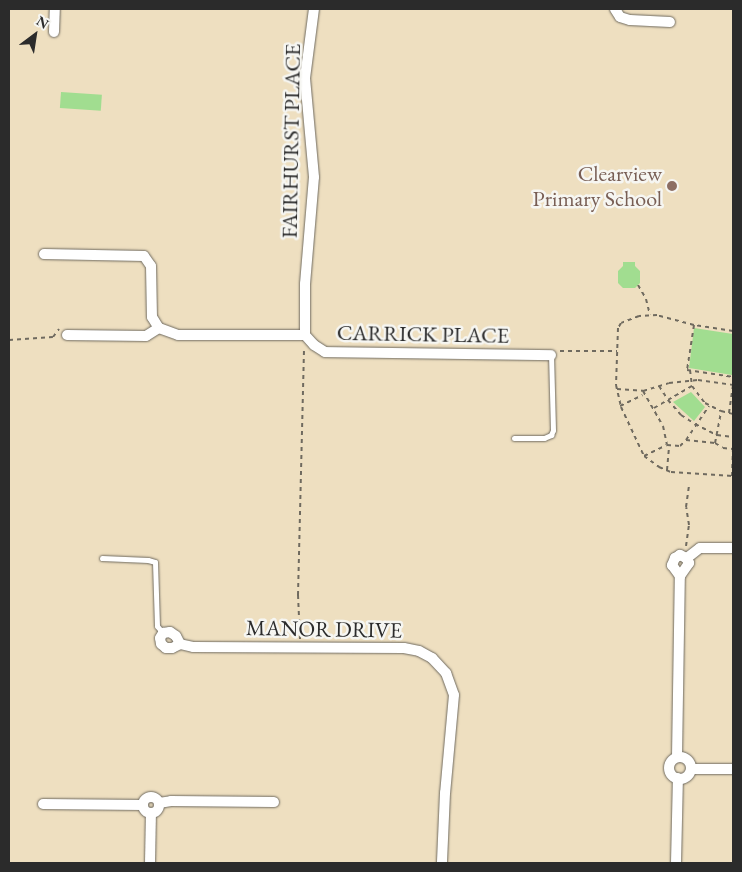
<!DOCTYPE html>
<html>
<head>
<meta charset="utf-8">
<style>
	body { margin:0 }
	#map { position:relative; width:742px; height:872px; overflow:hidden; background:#eedfc0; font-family:"EB Garamond",serif }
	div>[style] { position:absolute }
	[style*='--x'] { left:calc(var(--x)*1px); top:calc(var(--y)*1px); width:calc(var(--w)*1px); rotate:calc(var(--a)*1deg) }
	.green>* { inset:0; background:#a1dd90; transform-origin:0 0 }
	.path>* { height:2px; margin-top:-1px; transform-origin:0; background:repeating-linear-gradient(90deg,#6f6a5f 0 4px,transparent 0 8px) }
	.roads { filter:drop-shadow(0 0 1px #6f6a5f) drop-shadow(0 0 1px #6f6a5f) }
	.service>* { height:5px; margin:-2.5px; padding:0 2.5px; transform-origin:2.5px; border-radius:2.5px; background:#fff }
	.minor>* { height:10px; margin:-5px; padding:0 5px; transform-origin:5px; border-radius:5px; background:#fff }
	.minor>.ring { margin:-5px; padding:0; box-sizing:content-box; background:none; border:10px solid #fff; border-radius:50% }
	.dots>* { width:14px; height:14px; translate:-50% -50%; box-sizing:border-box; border:2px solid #f6f6f2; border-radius:50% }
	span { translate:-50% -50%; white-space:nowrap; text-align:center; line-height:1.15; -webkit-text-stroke:5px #f6f6f2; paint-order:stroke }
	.street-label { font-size:22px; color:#2b2b2b }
	.education-label { font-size:22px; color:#785e54 }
	.right { translate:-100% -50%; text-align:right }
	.frame { position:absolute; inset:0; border:10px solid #2b2b2b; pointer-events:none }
	.north { position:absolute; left:10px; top:10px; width:50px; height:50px; -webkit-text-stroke:4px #f6f6f2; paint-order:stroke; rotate:31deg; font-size:14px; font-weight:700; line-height:20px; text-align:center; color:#2b2b2b }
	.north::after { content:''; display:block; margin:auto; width:18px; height:22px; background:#2b2b2b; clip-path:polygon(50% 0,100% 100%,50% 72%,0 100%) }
</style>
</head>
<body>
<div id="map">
	<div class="green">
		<i style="left:61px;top:92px;width:41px;height:16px;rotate:4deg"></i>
		<i style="clip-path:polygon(623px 262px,635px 262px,635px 266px,640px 271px,640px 283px,635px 288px,623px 288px,618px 283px,618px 271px,623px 266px)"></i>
		<i style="clip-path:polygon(694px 328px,733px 334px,732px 375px,689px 368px)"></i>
		<i style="clip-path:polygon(691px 392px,705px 407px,694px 421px,673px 402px)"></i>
	</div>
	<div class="path">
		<i style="--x:638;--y:285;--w:16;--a:60"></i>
		<i style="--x:646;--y:299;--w:16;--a:76"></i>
		<i style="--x:694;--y:325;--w:46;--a:98.8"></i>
		<i style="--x:687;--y:370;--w:47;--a:8.7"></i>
		<i style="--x:733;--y:331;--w:39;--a:-171"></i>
		<i style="--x:694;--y:325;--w:38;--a:-165"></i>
		<i style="--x:657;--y:315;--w:18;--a:177"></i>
		<i style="--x:639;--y:316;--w:19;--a:159"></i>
		<i style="--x:621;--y:323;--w:6;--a:121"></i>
		<i style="--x:618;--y:328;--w:57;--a:92"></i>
		<i style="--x:616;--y:385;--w:23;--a:77"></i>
		<i style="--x:621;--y:407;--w:54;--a:64.9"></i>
		<i style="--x:644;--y:456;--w:19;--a:36"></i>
		<i style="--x:659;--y:467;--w:13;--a:23"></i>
		<i style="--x:671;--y:472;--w:62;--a:3.7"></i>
		<i style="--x:9;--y:340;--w:44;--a:-3.9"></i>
		<i style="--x:53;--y:337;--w:10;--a:-53"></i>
		<i style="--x:560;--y:351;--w:57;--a:0"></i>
		<i style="--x:690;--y:370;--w:16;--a:83"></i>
		<i style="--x:692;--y:386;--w:21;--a:53"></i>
		<i style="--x:705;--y:403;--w:18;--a:27"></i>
		<i style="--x:721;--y:411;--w:12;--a:14"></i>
		<i style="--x:659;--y:386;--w:17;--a:57"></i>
		<i style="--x:668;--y:400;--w:20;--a:49"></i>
		<i style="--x:681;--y:415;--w:17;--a:33"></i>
		<i style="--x:695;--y:424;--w:25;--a:27"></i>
		<i style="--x:717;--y:435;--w:16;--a:7"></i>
		<i style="--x:617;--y:389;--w:26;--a:4"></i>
		<i style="--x:643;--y:391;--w:27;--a:-17"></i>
		<i style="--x:669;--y:383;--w:29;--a:-6"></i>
		<i style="--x:698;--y:380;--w:35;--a:8"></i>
		<i style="--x:643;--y:391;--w:40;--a:60.3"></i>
		<i style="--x:663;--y:426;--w:19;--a:78"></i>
		<i style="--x:667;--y:445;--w:13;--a:4"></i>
		<i style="--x:680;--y:446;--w:8;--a:-45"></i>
		<i style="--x:686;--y:440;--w:29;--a:6"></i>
		<i style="--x:715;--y:443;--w:9;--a:32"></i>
		<i style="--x:723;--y:448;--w:10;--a:6"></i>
		<i style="--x:620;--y:406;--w:25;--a:-26"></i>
		<i style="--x:654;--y:408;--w:44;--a:-30.1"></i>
		<i style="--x:729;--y:413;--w:28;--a:-82"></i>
		<i style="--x:686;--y:440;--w:41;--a:-55.9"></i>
		<i style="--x:715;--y:443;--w:33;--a:-79"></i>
		<i style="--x:644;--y:456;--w:25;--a:-26"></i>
		<i style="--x:667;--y:470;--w:24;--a:-85"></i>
		<i style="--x:732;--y:476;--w:37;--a:-88"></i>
		<i style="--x:686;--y:546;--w:21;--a:-82"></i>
		<i style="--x:689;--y:525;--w:18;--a:-99"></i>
		<i style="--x:686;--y:507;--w:21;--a:-82"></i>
		<i style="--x:300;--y:639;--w:44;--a:-92.6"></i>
		<i style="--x:298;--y:595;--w:246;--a:-88.6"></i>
	</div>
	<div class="roads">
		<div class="service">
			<i style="--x:514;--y:438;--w:30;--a:0"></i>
			<i style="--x:544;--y:438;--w:8;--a:-23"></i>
			<i style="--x:551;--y:435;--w:5;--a:-68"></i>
			<i style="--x:553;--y:430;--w:75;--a:-91.5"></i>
			<i style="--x:102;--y:558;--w:46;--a:2.5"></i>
			<i style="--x:148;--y:560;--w:7;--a:16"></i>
			<i style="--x:155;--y:562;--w:64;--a:88.2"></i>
			<i style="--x:157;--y:626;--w:9;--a:49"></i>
		</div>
		<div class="minor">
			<i style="--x:615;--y:9;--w:9;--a:58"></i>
			<i style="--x:620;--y:17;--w:10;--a:17"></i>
			<i style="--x:630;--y:20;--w:40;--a:2.9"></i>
			<i style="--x:54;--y:32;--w:23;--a:-88"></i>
			<i style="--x:44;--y:254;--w:100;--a:1.1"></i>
			<i style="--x:144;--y:256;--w:12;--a:55"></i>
			<i style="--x:151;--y:266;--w:51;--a:88.9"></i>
			<i style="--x:152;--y:317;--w:13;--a:58"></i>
			<i style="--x:67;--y:335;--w:79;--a:0.7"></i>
			<i style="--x:146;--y:336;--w:15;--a:-32"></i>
			<i style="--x:159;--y:328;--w:20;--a:20"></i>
			<i style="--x:178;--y:335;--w:127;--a:0"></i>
			<i style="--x:305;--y:335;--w:51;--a:-90"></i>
			<i style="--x:305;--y:284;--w:107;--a:-85.2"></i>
			<i style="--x:314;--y:177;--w:99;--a:-95.2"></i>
			<i style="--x:305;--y:78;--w:70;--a:-82.6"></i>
			<i style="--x:305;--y:335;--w:13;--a:48"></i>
			<i style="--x:314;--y:345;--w:13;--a:32"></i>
			<i style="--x:325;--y:352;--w:226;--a:0.8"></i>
			<i style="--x:687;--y:558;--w:16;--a:-38"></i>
			<i style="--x:700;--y:548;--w:33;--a:0"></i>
			<i style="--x:180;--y:644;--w:9;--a:153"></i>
			<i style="--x:172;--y:648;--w:6;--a:180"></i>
			<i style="--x:166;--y:648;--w:6;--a:-141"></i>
			<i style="--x:161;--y:644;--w:6;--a:-99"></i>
			<i style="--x:160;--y:638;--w:6;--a:-59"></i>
			<i style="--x:163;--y:633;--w:7;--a:-8"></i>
			<i style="--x:170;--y:632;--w:7;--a:34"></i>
			<i style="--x:176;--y:636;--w:9;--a:63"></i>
			<i style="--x:180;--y:644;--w:13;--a:13"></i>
			<i style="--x:193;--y:647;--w:211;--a:0.3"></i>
			<i style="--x:404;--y:648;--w:15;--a:11"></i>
			<i style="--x:419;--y:651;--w:15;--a:28"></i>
			<i style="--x:432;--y:658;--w:21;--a:47"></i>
			<i style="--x:446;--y:673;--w:23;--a:70"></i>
			<i style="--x:454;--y:695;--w:98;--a:95.2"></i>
			<i style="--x:445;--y:793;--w:70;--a:92.5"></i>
			<i style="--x:677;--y:757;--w:181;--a:-89.1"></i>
			<i style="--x:680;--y:576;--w:16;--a:-55"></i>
			<i style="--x:689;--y:563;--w:6;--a:-121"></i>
			<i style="--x:686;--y:558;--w:7;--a:-153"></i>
			<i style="--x:680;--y:555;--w:6;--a:149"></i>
			<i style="--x:675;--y:558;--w:8;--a:113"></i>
			<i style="--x:672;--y:565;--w:14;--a:54"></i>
			<i class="ring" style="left:669px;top:757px;width:12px;height:12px"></i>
			<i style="--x:691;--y:769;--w:42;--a:0"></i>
			<i class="ring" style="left:143px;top:797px;width:6px;height:6px"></i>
			<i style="--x:159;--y:803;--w:12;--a:-9"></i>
			<i style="--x:171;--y:801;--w:103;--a:0.6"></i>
			<i style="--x:43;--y:804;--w:100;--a:0.6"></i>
			<i style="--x:150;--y:863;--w:50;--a:-88.9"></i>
			<i style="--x:676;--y:863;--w:85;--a:-88.7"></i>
		</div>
	</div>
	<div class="dots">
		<i style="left:672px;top:186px;background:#8d6e63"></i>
	</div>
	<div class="street-label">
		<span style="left:291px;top:141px;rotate:-89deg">FAIRHURST PLACE</span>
		<span style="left:423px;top:334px;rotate:1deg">CARRICK PLACE</span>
		<span style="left:324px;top:629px;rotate:1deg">MANOR DRIVE</span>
	</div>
	<div class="education-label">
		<span class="right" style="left:662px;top:186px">Clearview<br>Primary School</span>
	</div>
	<div class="frame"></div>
	<div class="north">N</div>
</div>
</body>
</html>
